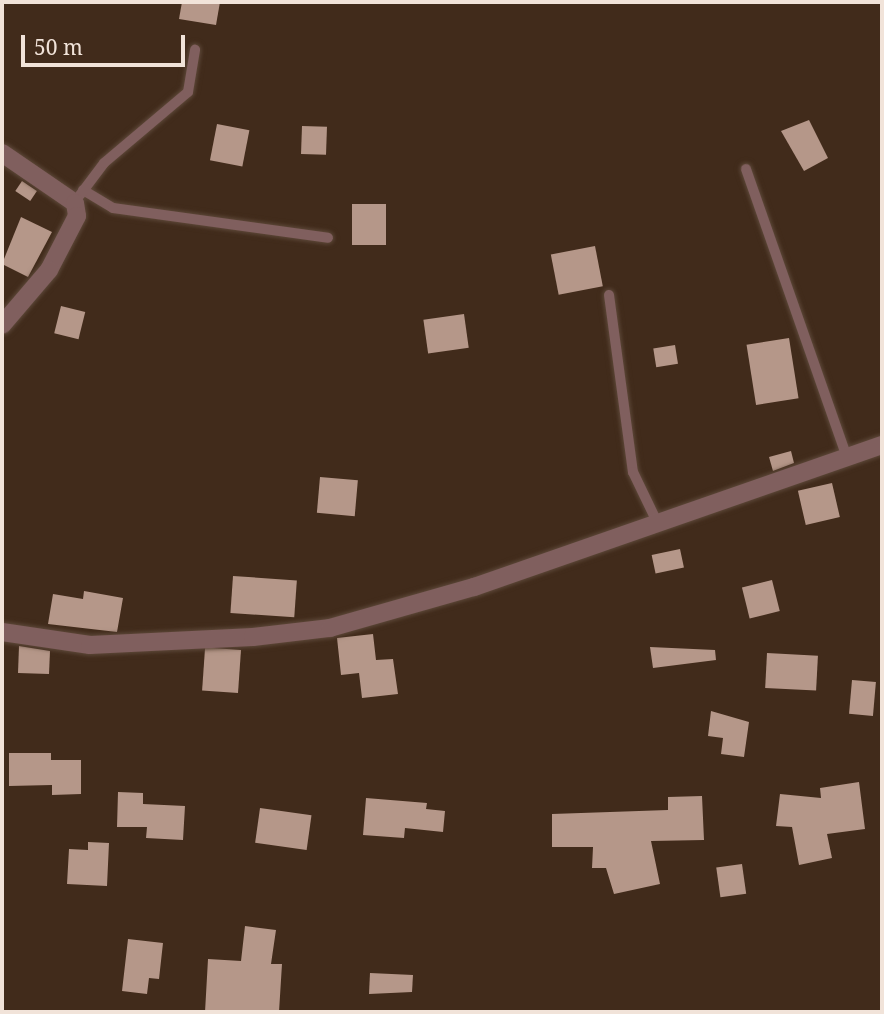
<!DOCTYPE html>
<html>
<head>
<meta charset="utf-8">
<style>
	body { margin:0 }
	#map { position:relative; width:884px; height:1014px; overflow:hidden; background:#412b1b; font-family:"Noto Serif",serif }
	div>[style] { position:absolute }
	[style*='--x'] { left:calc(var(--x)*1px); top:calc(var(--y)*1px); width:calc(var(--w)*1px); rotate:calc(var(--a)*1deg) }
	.building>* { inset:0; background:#b59789; transform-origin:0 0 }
	.roads { filter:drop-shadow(0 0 2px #5d4839) drop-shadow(0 0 2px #5d4839) }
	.service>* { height:10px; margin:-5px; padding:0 5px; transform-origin:5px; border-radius:5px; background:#805f5e }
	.minor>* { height:18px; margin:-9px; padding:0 9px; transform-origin:9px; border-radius:9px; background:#805f5e }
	span { translate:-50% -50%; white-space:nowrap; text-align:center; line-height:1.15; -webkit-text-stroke:7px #412b1b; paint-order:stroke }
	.frame { position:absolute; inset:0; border:4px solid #f1e3d9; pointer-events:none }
	.scale { position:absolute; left:21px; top:35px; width:164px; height:32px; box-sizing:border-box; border:4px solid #f1e3d9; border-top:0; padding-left:9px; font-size:21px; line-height:24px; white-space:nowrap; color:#f1e3d9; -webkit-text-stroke:5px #412b1b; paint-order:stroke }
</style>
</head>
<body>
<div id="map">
	<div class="building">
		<i style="clip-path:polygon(182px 2px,220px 2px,216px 25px,179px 19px)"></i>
		<i style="clip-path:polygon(809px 120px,828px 158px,804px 171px,781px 131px)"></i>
		<i style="left:217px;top:124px;width:33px;height:37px;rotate:11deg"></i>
		<i style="left:302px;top:126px;width:25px;height:28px;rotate:2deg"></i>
		<i style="left:22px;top:181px;width:18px;height:12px;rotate:34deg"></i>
		<i style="left:386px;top:204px;width:41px;height:34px;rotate:90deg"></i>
		<i style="clip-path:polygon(21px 217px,52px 232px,28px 277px,2px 264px)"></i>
		<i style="left:595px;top:246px;width:41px;height:45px;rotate:79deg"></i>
		<i style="left:61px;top:306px;width:25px;height:28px;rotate:14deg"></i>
		<i style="left:464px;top:314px;width:34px;height:41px;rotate:82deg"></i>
		<i style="left:789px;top:338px;width:61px;height:43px;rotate:81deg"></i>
		<i style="left:675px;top:345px;width:19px;height:22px;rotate:81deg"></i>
		<i style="clip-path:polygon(791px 451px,794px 463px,773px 471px,769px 457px)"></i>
		<i style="left:320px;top:477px;width:38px;height:36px;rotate:5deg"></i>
		<i style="left:832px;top:483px;width:35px;height:35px;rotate:77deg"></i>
		<i style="left:680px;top:549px;width:19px;height:29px;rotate:78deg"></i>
		<i style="left:233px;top:576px;width:64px;height:37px;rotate:4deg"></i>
		<i style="left:772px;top:580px;width:32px;height:31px;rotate:76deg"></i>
		<i style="clip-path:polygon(84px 591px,123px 598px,117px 632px,48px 624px,53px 594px,83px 599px)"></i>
		<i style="clip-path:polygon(373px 634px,376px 660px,393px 659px,398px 694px,362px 698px,359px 673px,341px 675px,337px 638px)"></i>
		<i style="clip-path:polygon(19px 646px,50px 651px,49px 674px,18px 673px)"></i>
		<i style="clip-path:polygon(650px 647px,715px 650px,716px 660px,653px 668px)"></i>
		<i style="left:241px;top:650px;width:43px;height:36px;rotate:94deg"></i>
		<i style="left:767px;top:653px;width:51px;height:35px;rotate:3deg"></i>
		<i style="left:852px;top:680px;width:24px;height:34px;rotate:5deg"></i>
		<i style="clip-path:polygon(711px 711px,749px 722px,744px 757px,721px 754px,723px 738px,708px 736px)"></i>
		<i style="clip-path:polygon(9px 753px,51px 753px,51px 760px,81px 760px,81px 794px,52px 795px,52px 785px,9px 786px)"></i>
		<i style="clip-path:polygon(859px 782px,865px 829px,827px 834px,832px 858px,799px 865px,792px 827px,776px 826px,780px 794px,821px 798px,820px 788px)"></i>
		<i style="clip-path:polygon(118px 792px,143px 793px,143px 804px,185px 806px,183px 840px,146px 838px,147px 827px,117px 827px)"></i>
		<i style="clip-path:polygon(702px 796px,704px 840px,651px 841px,660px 884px,614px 894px,606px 868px,592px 868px,593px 847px,552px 847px,552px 814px,668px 810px,668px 797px)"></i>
		<i style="clip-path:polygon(366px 798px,427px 803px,426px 809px,445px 811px,443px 832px,405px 828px,404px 838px,363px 835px)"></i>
		<i style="left:260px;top:808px;width:52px;height:35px;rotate:8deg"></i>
		<i style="clip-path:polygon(88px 842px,109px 843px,107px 886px,67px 884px,69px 849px,88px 850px)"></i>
		<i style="left:742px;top:864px;width:30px;height:26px;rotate:82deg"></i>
		<i style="clip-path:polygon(245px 926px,276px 930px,271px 964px,282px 964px,279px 1012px,205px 1012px,208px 959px,241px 961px)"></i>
		<i style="clip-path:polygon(128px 939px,163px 943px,159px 979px,149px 978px,147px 994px,122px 991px)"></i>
		<i style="clip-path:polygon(370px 973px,413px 975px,412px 992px,369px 994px)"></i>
	</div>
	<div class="roads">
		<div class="service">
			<i style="--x:746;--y:169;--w:305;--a:70.7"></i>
			<i style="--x:83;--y:190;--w:35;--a:31"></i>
			<i style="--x:113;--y:208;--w:217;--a:7.9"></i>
			<i style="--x:80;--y:195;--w:40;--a:-53"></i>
			<i style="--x:104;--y:163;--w:110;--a:-40.2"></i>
			<i style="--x:188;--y:92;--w:43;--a:-80.5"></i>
			<i style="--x:609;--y:295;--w:179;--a:82.3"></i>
			<i style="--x:633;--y:472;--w:58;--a:64.3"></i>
		</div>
		<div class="minor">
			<i style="--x:2;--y:153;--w:88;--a:34.4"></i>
			<i style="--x:75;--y:203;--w:13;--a:81"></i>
			<i style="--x:77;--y:216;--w:61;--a:117.4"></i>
			<i style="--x:49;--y:270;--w:72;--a:130.5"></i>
			<i style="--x:2;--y:632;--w:89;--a:8.4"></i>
			<i style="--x:90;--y:645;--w:163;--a:-2.8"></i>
			<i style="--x:253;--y:637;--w:78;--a:-6.7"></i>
			<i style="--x:330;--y:628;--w:150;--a:-15.9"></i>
			<i style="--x:474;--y:587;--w:432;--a:-19.2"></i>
		</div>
	</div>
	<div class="frame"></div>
	<div class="scale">50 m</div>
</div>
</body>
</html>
